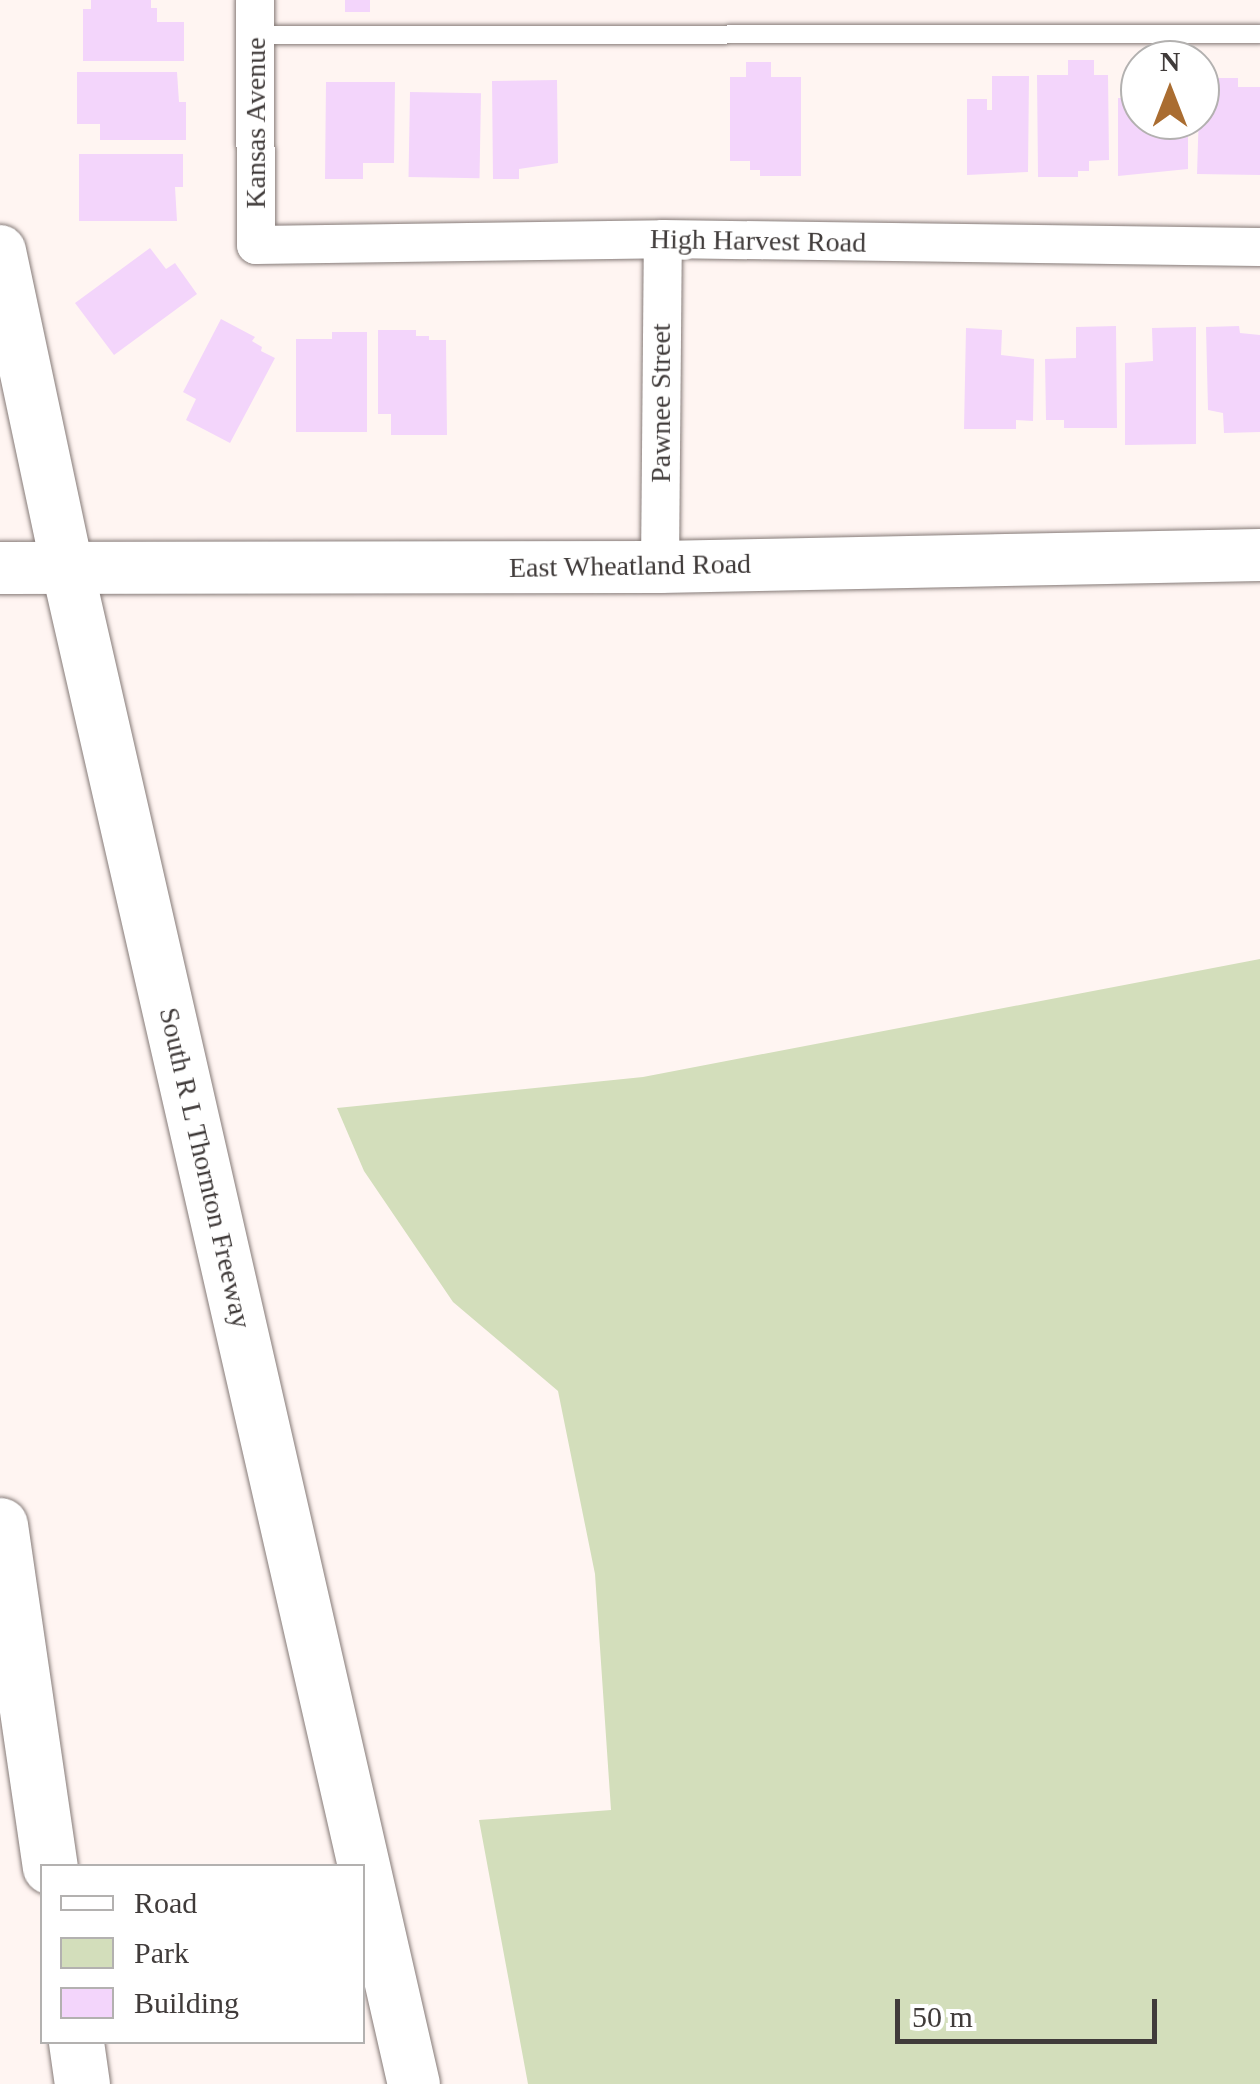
<!DOCTYPE html>
<html>
<head>
<meta charset="utf-8">
<style>
	body { margin:0 }
	#map { position:relative; width:1260px; height:2084px; overflow:hidden; background:#fff5f2; font-family:Georgia,serif }
	div>[style] { position:absolute }
	[style*='--x'] { left:calc(var(--x)*1px); top:calc(var(--y)*1px); width:calc(var(--w)*1px); rotate:calc(var(--a)*1deg) }
	.green>* { inset:0; background:#d3debb }
	.building>* { inset:0; background:#f3d5fb; transform-origin:0 0 }
	.roads { filter:drop-shadow(0 0 2px #867b78) drop-shadow(0 0 2px #867b78) }
	.lane>* { height:18px; margin:-9px; padding:0 9px; transform-origin:9px; border-radius:9px; background:#fff }
	.street>* { height:38px; margin:-19px; padding:0 19px; transform-origin:19px; border-radius:19px; background:#fff }
	.secondary>* { height:52px; margin:-26px; padding:0 26px; transform-origin:26px; border-radius:26px; background:#fff }
	.highway>* { height:55px; margin:-27.5px; padding:0 27.5px; transform-origin:27.5px; border-radius:27.5px; background:#fff }
	span { translate:-50% -50%; white-space:nowrap; text-align:center; line-height:1.15; -webkit-text-stroke:10px #fff; paint-order:stroke }
	.street-label { font-size:28px; color:#403b3a }
	.legend { position:absolute; left:40px; top:1864px; width:325px; height:180px; box-sizing:border-box; background:#fff; border:2px solid #b3b1b0; margin:0; padding:12px 18px; list-style:none; font-size:30px; color:#403b3a }
	.legend li { display:flex; align-items:center; gap:20px; height:50px }
	.legend b { width:50px; border:2px solid #b3b1b0 }
	.north { position:absolute; left:1120px; top:40px; width:100px; height:100px; box-sizing:border-box; background:#fff; border:2px solid #b3b1b0; border-radius:50%; rotate:0deg; font-size:28px; font-weight:700; line-height:40px; text-align:center; color:#403b3a }
	.north::after { content:''; display:block; margin:auto; width:35px; height:45px; background:#aa6d31; clip-path:polygon(50% 0,100% 100%,50% 72%,0 100%) }
	.scale { position:absolute; left:895px; top:1999px; width:262px; height:45px; box-sizing:border-box; border:5px solid #403b3a; border-top:0; padding-left:12px; font-size:30px; line-height:35px; white-space:nowrap; color:#403b3a; -webkit-text-stroke:8px #fff; paint-order:stroke }
</style>
</head>
<body>
<div id="map">
	<div class="green">
		<i style="clip-path:polygon(1260px 959px,1260px 2084px,528px 2084px,479px 1820px,611px 1810px,595px 1574px,558px 1391px,453px 1302px,364px 1171px,337px 1108px,643px 1077px)"></i>
	</div>
	<div class="building">
		<i style="clip-path:polygon(91px 0,151px 0,151px 8px,157px 8px,157px 22px,184px 22px,184px 61px,83px 61px,83px 9px,91px 9px)"></i>
		<i style="left:345px;top:0;width:25px;height:12px"></i>
		<i style="clip-path:polygon(1068px 60px,1094px 60px,1094px 75px,1108px 75px,1109px 160px,1089px 161px,1089px 171px,1078px 171px,1078px 177px,1038px 177px,1037px 75px,1068px 75px)"></i>
		<i style="clip-path:polygon(746px 62px,771px 62px,771px 77px,801px 77px,801px 176px,760px 176px,760px 170px,750px 170px,750px 161px,730px 161px,730px 77px,746px 77px)"></i>
		<i style="clip-path:polygon(77px 72px,177px 72px,179px 102px,186px 102px,186px 140px,100px 140px,100px 124px,77px 124px)"></i>
		<i style="clip-path:polygon(992px 76px,1029px 76px,1028px 172px,967px 175px,967px 99px,987px 99px,987px 110px,992px 110px)"></i>
		<i style="clip-path:polygon(1200px 78px,1238px 78px,1238px 87px,1260px 87px,1260px 175px,1197px 174px)"></i>
		<i style="clip-path:polygon(557px 80px,558px 163px,519px 169px,519px 179px,493px 179px,492px 81px)"></i>
		<i style="clip-path:polygon(326px 82px,395px 82px,394px 163px,363px 163px,363px 179px,325px 179px)"></i>
		<i style="left:410px;top:92px;width:71px;height:85px;rotate:1deg"></i>
		<i style="clip-path:polygon(1118px 98px,1140px 98px,1140px 120px,1188px 120px,1188px 169px,1118px 176px)"></i>
		<i style="clip-path:polygon(79px 154px,183px 154px,183px 187px,175px 187px,177px 221px,79px 221px)"></i>
		<i style="clip-path:polygon(150px 248px,166px 269px,175px 263px,197px 294px,114px 355px,75px 303px)"></i>
		<i style="clip-path:polygon(221px 319px,255px 337px,252px 341px,262px 347px,261px 351px,275px 358px,230px 443px,186px 420px,196px 399px,183px 392px)"></i>
		<i style="clip-path:polygon(1116px 326px,1117px 428px,1064px 428px,1064px 420px,1046px 420px,1045px 359px,1076px 358px,1076px 327px)"></i>
		<i style="clip-path:polygon(1239px 326px,1240px 333px,1260px 335px,1260px 432px,1224px 433px,1223px 413px,1208px 410px,1206px 327px)"></i>
		<i style="clip-path:polygon(1196px 327px,1196px 444px,1125px 445px,1125px 363px,1153px 361px,1152px 328px)"></i>
		<i style="clip-path:polygon(966px 328px,1002px 330px,1001px 355px,1034px 359px,1033px 421px,1016px 420px,1016px 429px,964px 429px)"></i>
		<i style="clip-path:polygon(378px 330px,416px 330px,416px 336px,429px 336px,429px 340px,446px 340px,447px 435px,391px 435px,391px 414px,378px 414px)"></i>
		<i style="clip-path:polygon(332px 332px,367px 332px,367px 432px,296px 432px,296px 339px,332px 339px)"></i>
	</div>
	<div class="roads">
		<div class="lane">
			<i style="--x:255;--y:35;--w:1005;--a:-0.06"></i>
		</div>
		<div class="street">
			<i style="--x:255;--y:0;--w:245;--a:89.8"></i>
			<i style="--x:256;--y:245;--w:407;--a:-0.8"></i>
			<i style="--x:663;--y:239;--w:597;--a:0.77"></i>
			<i style="--x:660;--y:567;--w:328;--a:-89.5"></i>
		</div>
		<div class="secondary">
			<i style="--x:0;--y:251;--w:323;--a:78"></i>
			<i style="--x:67;--y:567;--w:1556;--a:77.12"></i>
			<i style="--x:0;--y:568;--w:660;--a:-0.09"></i>
			<i style="--x:660;--y:567;--w:600;--a:-1.15"></i>
		</div>
		<div class="highway">
			<i style="--x:0;--y:1525;--w:345;--a:81.7"></i>
			<i style="--x:76;--y:2042;--w:42;--a:81.9"></i>
		</div>
	</div>
	<div class="street-label">
		<span style="left:256px;top:123px;rotate:-90deg">Kansas Avenue</span>
		<span style="left:758px;top:241px;rotate:1deg">High Harvest Road</span>
		<span style="left:661px;top:403px;rotate:-90deg">Pawnee Street</span>
		<span style="left:630px;top:566px;rotate:-1deg">East Wheatland Road</span>
		<span style="left:205px;top:1168px;rotate:77deg">South R L Thornton Freeway</span>
	</div>
	<ul class="legend">
	<li><b style="height:12px;background:#fff"></b>Road</li>
	<li><b style="height:28px;background:#d3debb"></b>Park</li>
	<li><b style="height:28px;background:#f3d5fb"></b>Building</li>
	</ul>
	<div class="north">N</div>
	<div class="scale">50 m</div>
</div>
</body>
</html>
